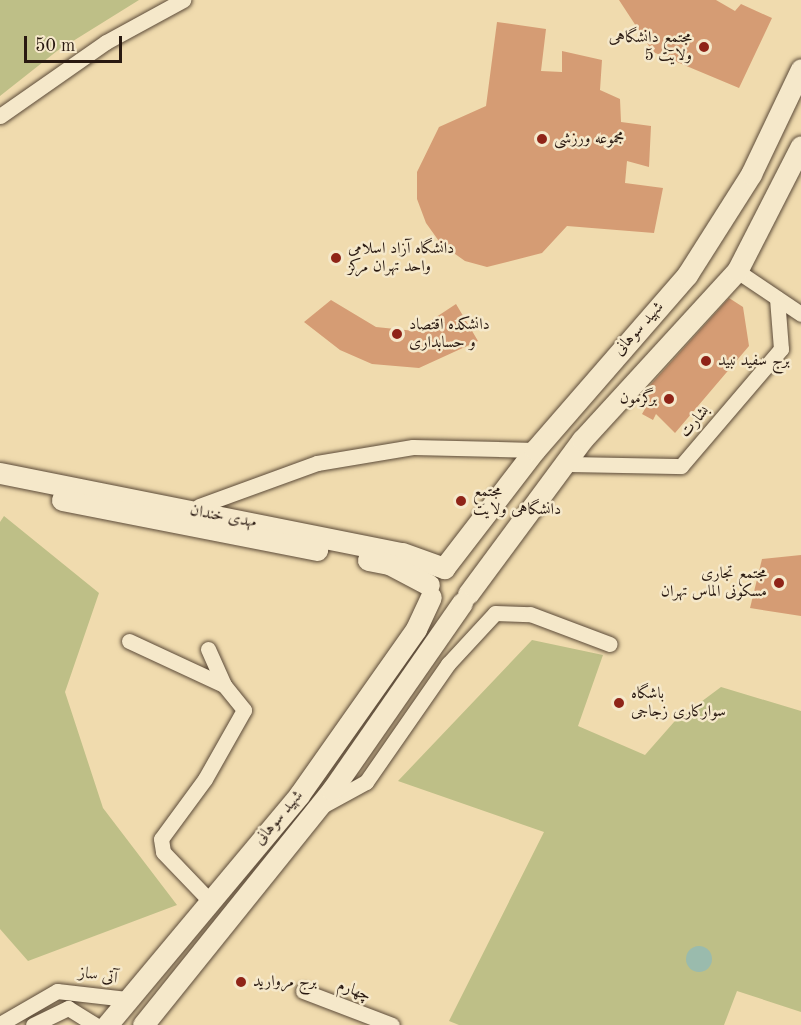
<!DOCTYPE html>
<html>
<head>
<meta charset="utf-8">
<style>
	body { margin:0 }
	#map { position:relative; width:801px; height:1025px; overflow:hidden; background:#f0dbae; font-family:"Old Standard TT",Amiri,serif }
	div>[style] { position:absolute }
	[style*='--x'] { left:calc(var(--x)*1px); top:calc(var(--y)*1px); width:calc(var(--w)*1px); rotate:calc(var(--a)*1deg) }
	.green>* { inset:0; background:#bebf87 }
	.water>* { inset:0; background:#9abbad }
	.round { border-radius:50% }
	.building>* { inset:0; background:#d59c74 }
	.roads { filter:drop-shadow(0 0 2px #5b4a38) drop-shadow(0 0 2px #5b4a38) }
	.street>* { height:15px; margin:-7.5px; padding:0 7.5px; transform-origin:7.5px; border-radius:7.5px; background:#f5e8ca }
	.secondary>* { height:21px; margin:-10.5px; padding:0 10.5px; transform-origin:10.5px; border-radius:10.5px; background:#f5e8ca }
	.dots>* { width:16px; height:16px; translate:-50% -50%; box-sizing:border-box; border:3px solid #f5e8ca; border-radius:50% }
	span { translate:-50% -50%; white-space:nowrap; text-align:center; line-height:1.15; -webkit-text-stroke:5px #f5e8ca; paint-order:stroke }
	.poi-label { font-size:16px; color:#291911 }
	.right { translate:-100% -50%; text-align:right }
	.left { translate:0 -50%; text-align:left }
	.street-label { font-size:16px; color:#291911 }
	.scale { position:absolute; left:24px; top:36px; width:98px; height:27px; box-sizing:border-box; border:3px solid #291911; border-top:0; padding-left:8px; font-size:18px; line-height:21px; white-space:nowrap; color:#291911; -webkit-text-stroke:4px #f5e8ca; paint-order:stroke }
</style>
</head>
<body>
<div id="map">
	<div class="green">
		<i style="clip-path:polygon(0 0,139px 0,57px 51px,0 96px)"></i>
		<i style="clip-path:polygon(4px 516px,99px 593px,65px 692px,103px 808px,177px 905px,28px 961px,0 929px,0 522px)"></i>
		<i style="clip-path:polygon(532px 640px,603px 655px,578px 726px,645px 755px,674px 722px,721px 687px,801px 711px,801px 1012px,737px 991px,724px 1025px,459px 1025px,449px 1021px,544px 832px,398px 781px)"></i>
	</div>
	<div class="water">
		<i class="round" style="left:686px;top:946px;width:26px;height:26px"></i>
	</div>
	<div class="building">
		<i style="clip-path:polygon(619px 0,716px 0,735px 11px,741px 4px,772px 18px,739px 88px,653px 52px)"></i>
		<i style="clip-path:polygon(497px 22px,546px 29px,541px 71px,562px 72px,562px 51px,602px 60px,600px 90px,620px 99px,621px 122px,651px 126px,649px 167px,627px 161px,625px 183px,663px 188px,654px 233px,567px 226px,542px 253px,487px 267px,465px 261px,441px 244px,426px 223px,417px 199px,417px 172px,439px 127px,486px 106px)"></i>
		<i style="clip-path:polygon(729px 298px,743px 307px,749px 346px,675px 433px,656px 414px,653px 420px,642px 414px,649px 402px,642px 394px)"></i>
		<i style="clip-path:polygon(331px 300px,376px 327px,415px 331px,456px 304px,478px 341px,419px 368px,372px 364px,340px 350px,304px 322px)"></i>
		<i style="clip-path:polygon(801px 555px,801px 616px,750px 608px,762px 559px)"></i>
	</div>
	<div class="roads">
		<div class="street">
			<i style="--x:0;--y:116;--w:129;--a:-34.9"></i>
			<i style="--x:106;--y:42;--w:88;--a:-28.6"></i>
			<i style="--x:737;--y:271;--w:77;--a:33.9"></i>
			<i style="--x:563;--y:464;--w:118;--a:1"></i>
			<i style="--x:681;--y:466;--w:154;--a:-49.5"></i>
			<i style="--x:781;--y:349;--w:51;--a:-94.5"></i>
			<i style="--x:199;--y:506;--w:126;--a:-20"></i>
			<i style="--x:317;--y:463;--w:97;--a:-9.5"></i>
			<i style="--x:413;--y:447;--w:122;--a:1.4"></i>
			<i style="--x:129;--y:641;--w:105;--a:24.9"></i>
			<i style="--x:224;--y:685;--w:32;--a:51"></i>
			<i style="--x:244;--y:710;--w:79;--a:119.5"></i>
			<i style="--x:205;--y:779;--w:74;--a:126.3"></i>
			<i style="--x:161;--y:839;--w:13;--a:81"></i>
			<i style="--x:163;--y:852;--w:68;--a:46.2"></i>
			<i style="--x:208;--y:649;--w:39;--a:66"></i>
			<i style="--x:324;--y:805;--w:48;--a:-28.7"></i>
			<i style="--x:366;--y:782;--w:144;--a:-55.2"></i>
			<i style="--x:448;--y:664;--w:69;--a:-47.3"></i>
			<i style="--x:495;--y:613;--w:35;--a:2"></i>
			<i style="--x:530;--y:614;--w:85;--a:20.6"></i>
			<i style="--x:303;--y:991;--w:95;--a:20.9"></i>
			<i style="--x:0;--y:1024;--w:66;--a:-30.1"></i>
			<i style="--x:57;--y:991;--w:70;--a:6.5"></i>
			<i style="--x:33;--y:1025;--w:39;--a:-26"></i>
			<i style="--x:68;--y:1008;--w:32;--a:32"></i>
		</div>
		<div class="secondary">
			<i style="--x:0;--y:473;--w:410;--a:11.3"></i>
			<i style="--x:402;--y:553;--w:45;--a:19.7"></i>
			<i style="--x:444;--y:568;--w:149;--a:-52.4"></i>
			<i style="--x:535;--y:450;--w:232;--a:-49"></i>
			<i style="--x:687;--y:275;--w:120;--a:-57.6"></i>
			<i style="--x:751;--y:174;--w:116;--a:-64.5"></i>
			<i style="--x:62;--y:500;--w:260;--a:11.1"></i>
			<i style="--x:368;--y:560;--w:21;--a:11"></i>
			<i style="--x:389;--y:564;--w:45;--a:27.7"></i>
			<i style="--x:468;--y:594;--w:192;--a:-53.5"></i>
			<i style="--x:582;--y:440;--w:229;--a:-47.5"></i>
			<i style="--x:737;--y:271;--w:140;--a:-62.9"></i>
			<i style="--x:107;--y:1025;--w:300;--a:-50.1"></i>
			<i style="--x:299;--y:795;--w:203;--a:-54.8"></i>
			<i style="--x:416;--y:629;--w:35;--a:-65"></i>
			<i style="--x:143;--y:1025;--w:302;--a:-51.2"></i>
			<i style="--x:332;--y:790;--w:228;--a:-55.2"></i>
		</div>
	</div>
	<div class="dots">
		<i style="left:704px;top:47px;background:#8f2418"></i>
		<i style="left:542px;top:139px;background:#8f2418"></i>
		<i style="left:336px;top:258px;background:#8f2418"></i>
		<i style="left:397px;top:334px;background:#8f2418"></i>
		<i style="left:706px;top:361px;background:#8f2418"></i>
		<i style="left:669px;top:399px;background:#8f2418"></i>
		<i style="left:461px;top:501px;background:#8f2418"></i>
		<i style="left:779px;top:583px;background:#8f2418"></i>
		<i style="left:619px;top:703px;background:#8f2418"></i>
		<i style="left:241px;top:982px;background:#8f2418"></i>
	</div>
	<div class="poi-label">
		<span class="right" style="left:692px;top:47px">مجتمع دانشگاهی<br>ولایت 5</span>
		<span class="left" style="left:554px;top:139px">مجموعه ورزشی</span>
		<span class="left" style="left:348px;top:258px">دانشگاه آزاد اسلامی<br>واحد تهران مرکز</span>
		<span class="left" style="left:409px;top:334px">دانشکده اقتصاد<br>و حسابداری</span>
		<span class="left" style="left:718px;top:361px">برج سفید نبید</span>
		<span class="right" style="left:657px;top:399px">برگرمون</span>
		<span class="left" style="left:473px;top:501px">مجتمع<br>دانشگاهی ولایت</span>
		<span class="right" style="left:767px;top:583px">مجتمع تجاری<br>مسکونی الماس تهران</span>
		<span class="left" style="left:631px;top:703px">باشگاه<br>سواركاری زجاجی</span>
		<span class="left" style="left:253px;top:982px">برج مروارید</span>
	</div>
	<div class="street-label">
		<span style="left:639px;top:329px;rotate:-48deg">شهید سوهانی</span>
		<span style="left:695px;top:422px;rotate:-50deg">بشارت</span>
		<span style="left:223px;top:517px;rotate:11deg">مهدی خندان</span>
		<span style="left:279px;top:818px;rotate:-50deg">شهید سوهانی</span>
		<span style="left:98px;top:976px;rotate:9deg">آتی ساز</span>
		<span style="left:354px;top:991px;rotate:21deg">چهارم</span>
	</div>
	<div class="scale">50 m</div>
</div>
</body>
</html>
